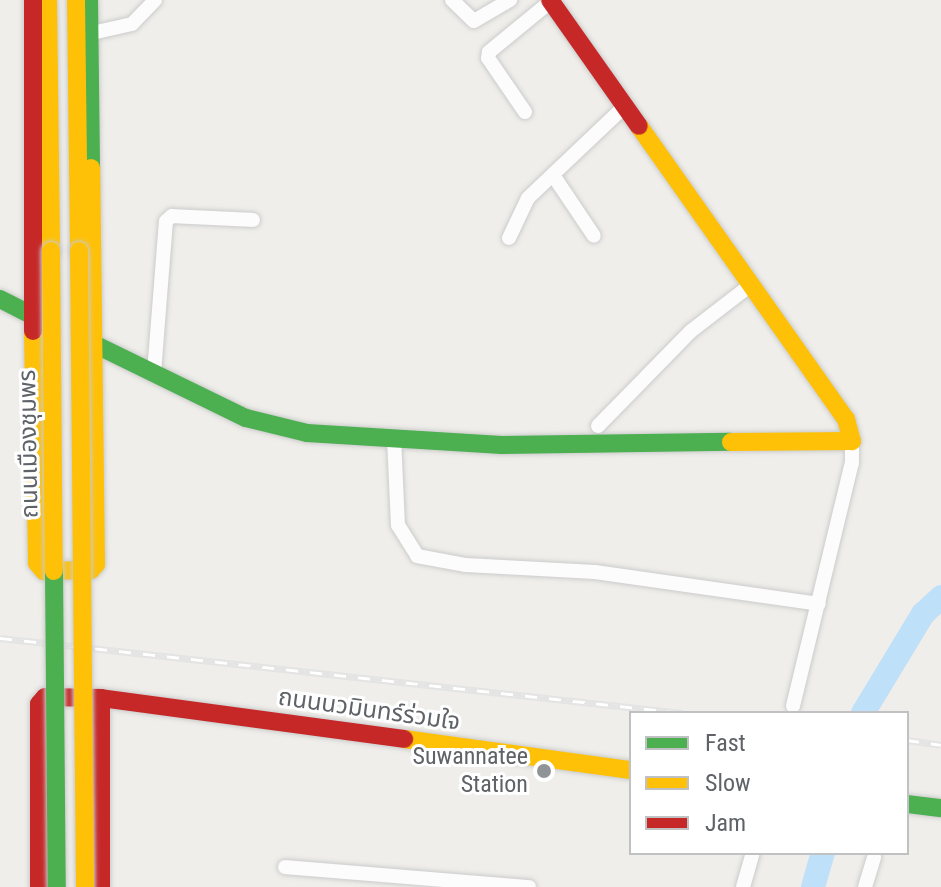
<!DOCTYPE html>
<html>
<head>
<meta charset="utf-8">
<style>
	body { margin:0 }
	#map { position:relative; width:941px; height:887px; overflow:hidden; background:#efeeea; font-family:"Roboto Condensed","Noto Sans Thai",sans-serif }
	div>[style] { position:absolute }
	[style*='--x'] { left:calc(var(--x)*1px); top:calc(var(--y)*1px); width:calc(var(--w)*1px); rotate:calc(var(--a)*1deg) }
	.river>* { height:24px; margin:-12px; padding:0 12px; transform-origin:12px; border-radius:12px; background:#bfe0f9 }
	.roads { filter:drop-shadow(0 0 2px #cbcccc) drop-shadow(0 0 2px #cbcccc) }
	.street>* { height:14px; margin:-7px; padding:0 7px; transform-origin:7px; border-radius:7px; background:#fdfcfc }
	.fast>* { height:18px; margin:-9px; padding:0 9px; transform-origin:9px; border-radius:9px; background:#4caf50 }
	.slow>* { height:18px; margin:-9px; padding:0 9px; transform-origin:9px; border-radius:9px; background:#ffc107 }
	.jam>* { height:18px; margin:-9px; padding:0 9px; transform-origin:9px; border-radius:9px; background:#c62828 }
	.rail>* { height:7px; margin-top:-3.5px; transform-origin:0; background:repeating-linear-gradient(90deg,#fff 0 12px,#e4e4e4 0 24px); box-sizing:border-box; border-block:2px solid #e4e4e4 }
	.bridges { filter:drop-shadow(0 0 2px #cacacb) drop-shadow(0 0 2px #cacacb) }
	.fast-bridge>* { height:18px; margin:-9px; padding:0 9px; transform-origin:9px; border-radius:9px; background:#4caf50 }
	.slow-bridge>* { height:18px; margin:-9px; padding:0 9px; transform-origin:9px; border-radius:9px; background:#ffc107 }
	.dots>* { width:22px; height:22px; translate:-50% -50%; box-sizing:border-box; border:4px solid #fff; border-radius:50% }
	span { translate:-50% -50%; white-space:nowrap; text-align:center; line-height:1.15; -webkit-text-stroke:6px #fff; paint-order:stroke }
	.street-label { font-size:24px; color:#5f6368 }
	.poi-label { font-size:24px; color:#5f6368 }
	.right { translate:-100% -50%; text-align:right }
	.legend { position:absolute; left:629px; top:711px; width:280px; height:144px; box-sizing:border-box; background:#fff; border:2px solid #bfc1c3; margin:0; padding:10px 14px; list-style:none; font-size:24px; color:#5f6368 }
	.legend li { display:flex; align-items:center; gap:16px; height:40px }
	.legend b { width:40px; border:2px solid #bfc1c3 }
</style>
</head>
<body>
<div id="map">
	<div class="river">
		<i style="--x:863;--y:713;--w:116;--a:-58.8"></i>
		<i style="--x:923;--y:614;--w:25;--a:-43"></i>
		<i style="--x:813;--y:887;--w:35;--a:-74"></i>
	</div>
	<div class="roads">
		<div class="street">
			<i style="--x:452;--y:0;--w:30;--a:44"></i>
			<i style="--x:474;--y:21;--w:42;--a:-30.3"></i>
			<i style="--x:92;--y:33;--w:41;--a:-12.7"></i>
			<i style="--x:132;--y:24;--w:33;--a:-46"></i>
			<i style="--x:525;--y:112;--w:65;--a:-124.4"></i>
			<i style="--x:488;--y:58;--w:6;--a:-81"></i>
			<i style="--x:489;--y:52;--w:80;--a:-39.4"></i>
			<i style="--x:553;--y:175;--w:73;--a:56.1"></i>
			<i style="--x:509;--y:238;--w:44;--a:-64.6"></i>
			<i style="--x:528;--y:198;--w:135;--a:-43.5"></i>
			<i style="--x:154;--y:373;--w:152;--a:-85.5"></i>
			<i style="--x:166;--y:221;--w:8;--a:-40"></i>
			<i style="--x:172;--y:216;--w:81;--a:2.8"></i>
			<i style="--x:598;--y:426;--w:133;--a:-45.6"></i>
			<i style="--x:691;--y:331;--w:77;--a:-37.6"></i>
			<i style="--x:394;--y:438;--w:87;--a:87.4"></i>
			<i style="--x:398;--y:525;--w:36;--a:58"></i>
			<i style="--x:417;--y:556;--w:50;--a:10.4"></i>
			<i style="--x:466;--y:565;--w:129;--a:3.1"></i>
			<i style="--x:595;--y:572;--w:226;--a:8.1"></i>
			<i style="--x:793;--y:706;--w:250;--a:-76.4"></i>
			<i style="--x:852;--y:463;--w:22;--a:-90"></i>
			<i style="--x:285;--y:867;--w:245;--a:4.7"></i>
			<i style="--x:743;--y:887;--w:35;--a:-74"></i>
			<i style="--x:865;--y:887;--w:31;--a:-73"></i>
		</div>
		<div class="fast">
			<i style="--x:89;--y:0;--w:168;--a:89.3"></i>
			<i style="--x:0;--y:299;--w:35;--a:27"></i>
			<i style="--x:94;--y:344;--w:169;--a:26"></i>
			<i style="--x:246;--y:418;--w:63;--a:13.8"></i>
			<i style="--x:307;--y:433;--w:195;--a:3.5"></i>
			<i style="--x:502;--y:445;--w:229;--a:-0.8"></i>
			<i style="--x:907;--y:804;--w:34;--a:7"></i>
		</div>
		<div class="slow">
			<i style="--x:48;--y:0;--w:251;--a:89.3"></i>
			<i style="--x:76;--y:0;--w:251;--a:89.3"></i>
			<i style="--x:639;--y:126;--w:359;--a:54.8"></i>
			<i style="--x:846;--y:419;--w:23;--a:75"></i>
			<i style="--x:852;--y:441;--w:121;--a:179.5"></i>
			<i style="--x:33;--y:331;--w:232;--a:89"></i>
			<i style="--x:37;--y:563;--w:11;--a:49"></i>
			<i style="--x:44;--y:571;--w:47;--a:-1.2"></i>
			<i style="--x:91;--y:570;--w:8;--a:-50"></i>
			<i style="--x:96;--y:564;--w:396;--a:-90.7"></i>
			<i style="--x:404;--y:739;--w:229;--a:7.8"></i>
		</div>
		<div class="jam">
			<i style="--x:33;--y:0;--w:331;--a:90"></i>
			<i style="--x:550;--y:0;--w:154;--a:54.8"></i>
			<i style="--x:101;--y:698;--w:306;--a:7.7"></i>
			<i style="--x:39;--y:887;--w:183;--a:-90"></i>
			<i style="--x:39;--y:704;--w:9;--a:-49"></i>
			<i style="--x:45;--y:697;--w:56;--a:1"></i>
			<i style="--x:101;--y:698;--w:189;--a:90"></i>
		</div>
	</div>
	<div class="rail">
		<i style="--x:0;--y:638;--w:687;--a:6.27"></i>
		<i style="--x:907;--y:740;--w:34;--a:8"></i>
	</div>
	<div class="bridges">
		<div class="fast-bridge">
			<i style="--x:54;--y:571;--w:316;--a:89.5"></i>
		</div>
		<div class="slow-bridge">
			<i style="--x:51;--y:251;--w:320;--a:89.5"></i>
			<i style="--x:79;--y:251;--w:636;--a:89.46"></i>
		</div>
	</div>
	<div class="dots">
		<i style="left:544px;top:771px;background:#919496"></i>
	</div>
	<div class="street-label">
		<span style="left:29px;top:444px;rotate:-91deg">ถนนเมืองชุมพร</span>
		<span style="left:369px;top:710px;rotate:8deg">ถนนนวมินทร์ร่วมใจ</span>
	</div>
	<div class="poi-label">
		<span class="right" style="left:528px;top:771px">Suwannatee<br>Station</span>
	</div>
	<ul class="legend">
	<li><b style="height:10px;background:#4caf50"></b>Fast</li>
	<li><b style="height:10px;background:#ffc107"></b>Slow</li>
	<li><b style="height:10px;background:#c62828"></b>Jam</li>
	</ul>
</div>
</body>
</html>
